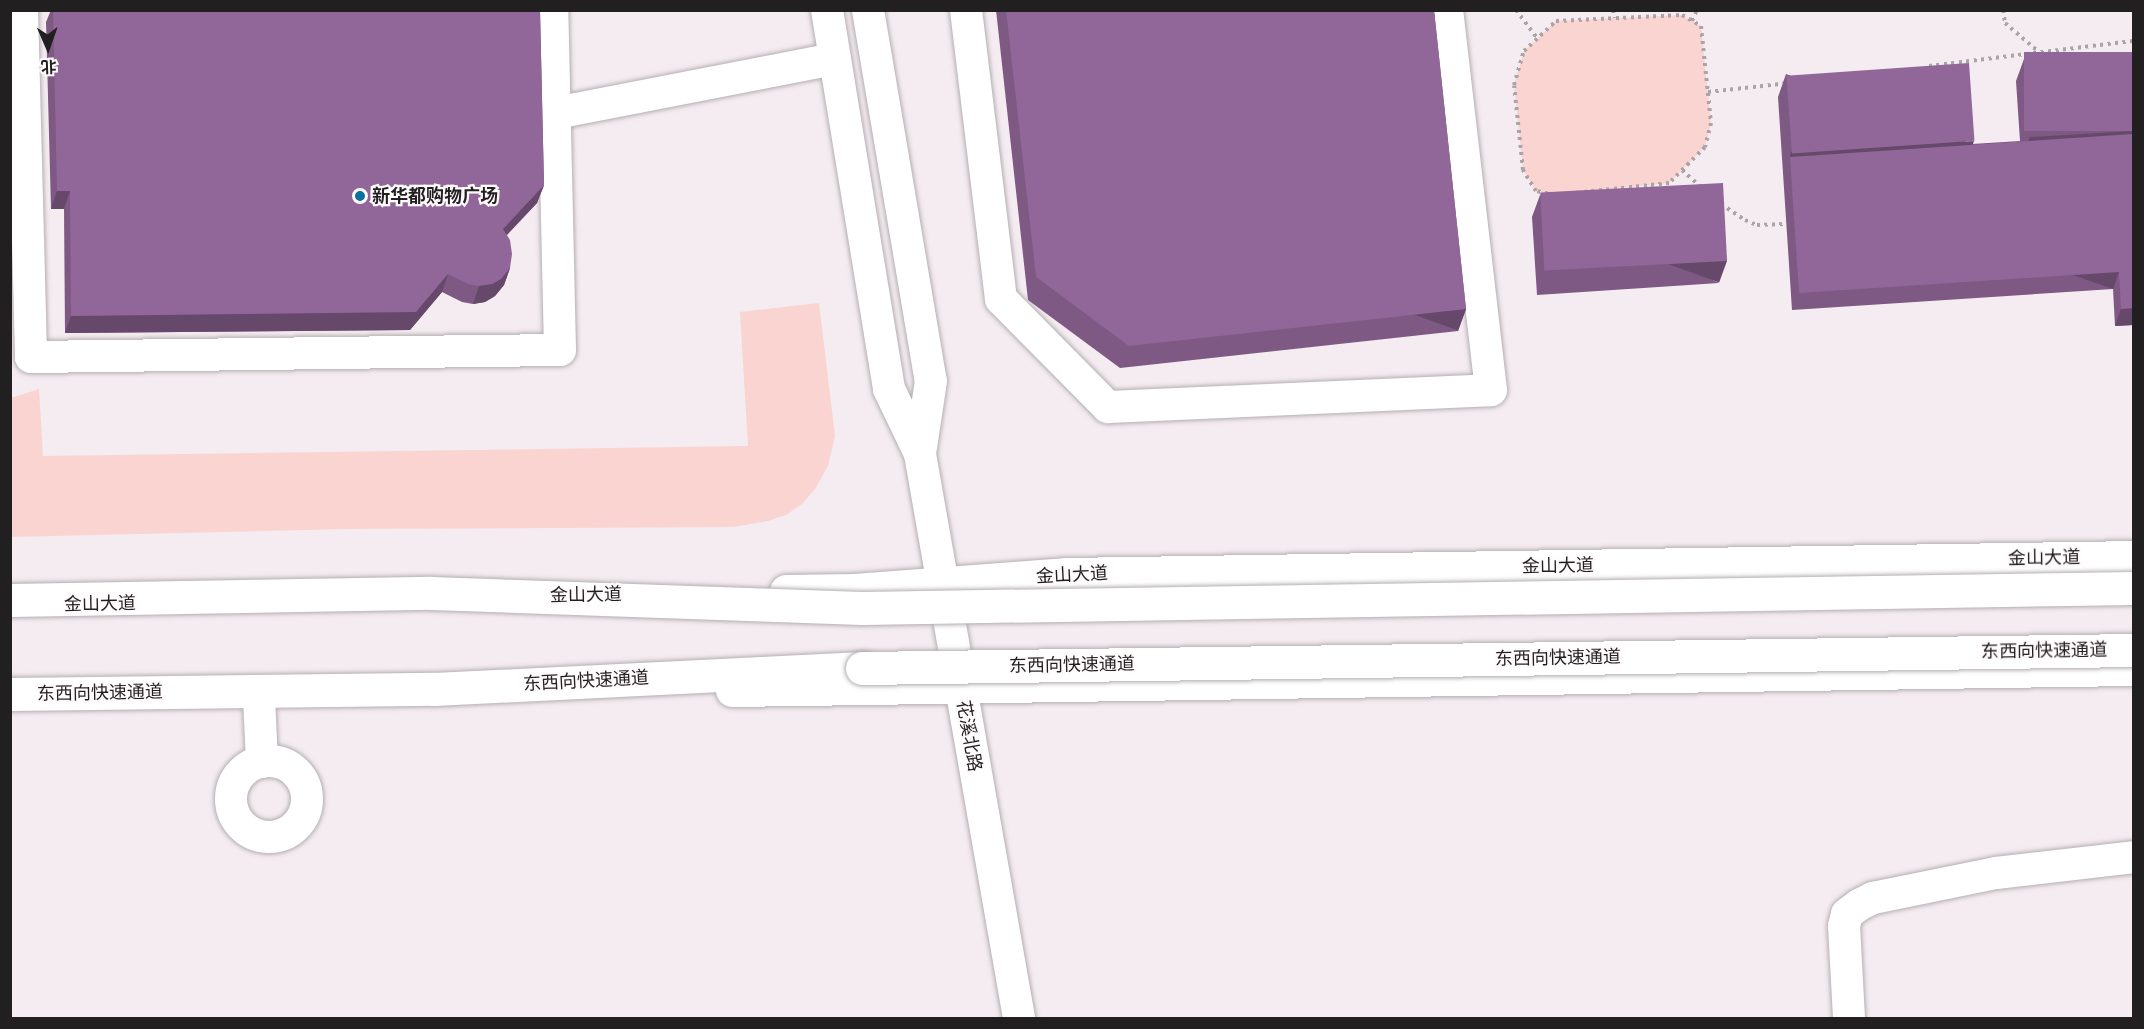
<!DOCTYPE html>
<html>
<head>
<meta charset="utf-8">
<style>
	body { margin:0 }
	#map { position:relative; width:2144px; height:1029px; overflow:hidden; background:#f4ecf0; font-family:Poppins,"Noto Sans SC",sans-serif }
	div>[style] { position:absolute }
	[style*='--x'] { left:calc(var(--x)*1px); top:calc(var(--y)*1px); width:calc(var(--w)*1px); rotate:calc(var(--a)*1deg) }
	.green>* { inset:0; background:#f9d4d1 }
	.path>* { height:4px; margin-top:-2px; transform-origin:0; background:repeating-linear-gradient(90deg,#aaa4a7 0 3px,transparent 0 7.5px) }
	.roads { filter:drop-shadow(0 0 2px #b5aeb2) drop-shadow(0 0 2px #b5aeb2) }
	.minor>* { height:32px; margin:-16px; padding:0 16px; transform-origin:16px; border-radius:16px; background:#fff }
	.minor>.ring { margin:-16px; padding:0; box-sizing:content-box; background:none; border:32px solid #fff; border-radius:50% }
	.major>* { height:33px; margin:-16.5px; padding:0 16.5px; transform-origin:16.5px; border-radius:16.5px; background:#fff }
	.highway>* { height:33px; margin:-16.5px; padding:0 16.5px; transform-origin:16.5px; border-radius:16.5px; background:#fff }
	.bridges { filter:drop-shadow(0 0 2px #b5aeb2) drop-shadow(0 0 2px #b5aeb2) }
	.highway-bridge>* { height:33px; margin:-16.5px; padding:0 16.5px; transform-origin:16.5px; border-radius:16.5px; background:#fff }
	.wall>* { inset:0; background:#7d5984 }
	.shaded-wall>* { inset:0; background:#66486b; transform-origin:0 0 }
	.building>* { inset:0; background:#916799; transform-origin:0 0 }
	.dots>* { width:16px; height:16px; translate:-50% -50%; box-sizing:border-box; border:3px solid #fffbfd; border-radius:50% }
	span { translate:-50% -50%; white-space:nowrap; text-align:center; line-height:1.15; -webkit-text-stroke:4.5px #fffbfd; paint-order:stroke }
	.poi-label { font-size:18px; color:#221f21; font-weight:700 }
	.left { translate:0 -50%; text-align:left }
	.street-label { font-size:18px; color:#221f21 }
	.frame { position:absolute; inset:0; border:12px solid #221f21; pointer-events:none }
	.north { position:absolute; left:18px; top:18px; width:60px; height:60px; -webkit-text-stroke:4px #fffbfd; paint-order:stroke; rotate:178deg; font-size:16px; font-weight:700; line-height:24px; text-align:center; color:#221f21 }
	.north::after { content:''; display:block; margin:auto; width:21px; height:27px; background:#221f21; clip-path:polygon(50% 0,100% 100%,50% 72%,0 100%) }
</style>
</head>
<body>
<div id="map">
	<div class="green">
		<i style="clip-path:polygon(1682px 15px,1701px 26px,1711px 123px,1705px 147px,1669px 183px,1555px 195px,1536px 191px,1523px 170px,1514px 85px,1524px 51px,1556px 21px)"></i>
		<i style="clip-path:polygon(819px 303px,835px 436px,828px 466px,815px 489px,802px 504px,786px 515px,768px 521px,733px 527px,346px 529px,11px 537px,11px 398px,39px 389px,43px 456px,748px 446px,740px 312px)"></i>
	</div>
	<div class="path">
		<i style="--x:1516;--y:10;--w:35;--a:53"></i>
		<i style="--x:1613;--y:10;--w:8;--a:83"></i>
		<i style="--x:2003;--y:10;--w:13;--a:81"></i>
		<i style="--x:2005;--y:23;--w:45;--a:40.5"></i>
		<i style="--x:2039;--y:52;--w:9;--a:90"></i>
		<i style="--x:1682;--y:15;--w:22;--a:30"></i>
		<i style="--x:1701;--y:26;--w:98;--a:84.1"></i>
		<i style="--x:1711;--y:123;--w:25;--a:104"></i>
		<i style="--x:1705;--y:147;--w:51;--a:135"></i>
		<i style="--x:1669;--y:183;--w:115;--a:174"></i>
		<i style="--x:1555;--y:195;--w:19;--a:-168"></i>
		<i style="--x:1536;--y:191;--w:25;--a:-122"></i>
		<i style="--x:1523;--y:170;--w:85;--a:-96"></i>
		<i style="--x:1514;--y:85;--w:35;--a:-74"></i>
		<i style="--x:1524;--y:51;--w:44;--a:-43.2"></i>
		<i style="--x:1556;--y:21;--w:126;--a:-2.7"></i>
		<i style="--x:1692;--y:21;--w:12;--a:-66"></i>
		<i style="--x:1929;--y:66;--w:207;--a:-7"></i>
		<i style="--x:1708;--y:92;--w:81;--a:-6.4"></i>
		<i style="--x:1682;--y:170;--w:27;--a:42"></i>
		<i style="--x:1721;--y:204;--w:29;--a:34"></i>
		<i style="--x:1745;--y:220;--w:13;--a:23"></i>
		<i style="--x:1757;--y:225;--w:29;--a:-2"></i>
	</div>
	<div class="roads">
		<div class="minor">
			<i style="--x:22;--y:10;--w:347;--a:88.5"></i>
			<i style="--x:31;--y:357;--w:529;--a:-0.76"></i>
			<i style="--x:560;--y:350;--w:340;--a:-91.3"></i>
			<i style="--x:827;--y:10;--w:384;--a:80.7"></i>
			<i style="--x:889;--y:389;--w:72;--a:64.5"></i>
			<i style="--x:920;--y:454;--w:573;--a:80.04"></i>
			<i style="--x:868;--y:10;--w:376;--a:80.4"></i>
			<i style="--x:931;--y:381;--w:74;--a:98.6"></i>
			<i style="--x:966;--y:10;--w:291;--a:83.1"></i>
			<i style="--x:1001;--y:299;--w:152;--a:45.3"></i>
			<i style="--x:1108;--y:407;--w:383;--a:-2.5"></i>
			<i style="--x:1491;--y:390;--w:383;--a:-96.6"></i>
			<i style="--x:556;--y:113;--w:284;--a:-11"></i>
			<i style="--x:259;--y:698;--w:64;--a:87.3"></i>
			<i class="ring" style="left:231px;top:761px;width:44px;height:44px"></i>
			<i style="--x:1849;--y:1018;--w:92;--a:-93.1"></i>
			<i style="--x:1844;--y:926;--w:12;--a:-76"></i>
			<i style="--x:1847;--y:914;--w:15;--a:-37"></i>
			<i style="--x:1859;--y:905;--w:16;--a:-27"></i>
			<i style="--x:1873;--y:898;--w:126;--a:-11.5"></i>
			<i style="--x:1996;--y:873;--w:139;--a:-6.6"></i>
		</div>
		<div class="major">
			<i style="--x:786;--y:591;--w:68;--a:-0.8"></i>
			<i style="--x:854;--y:590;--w:214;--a:-4.3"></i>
			<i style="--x:1067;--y:574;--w:1067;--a:-0.91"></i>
			<i style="--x:732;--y:690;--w:1402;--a:-0.86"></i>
		</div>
		<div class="highway">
			<i style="--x:10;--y:694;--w:424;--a:-0.7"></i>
			<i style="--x:434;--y:689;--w:429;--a:-2.8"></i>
		</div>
	</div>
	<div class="bridges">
		<div class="highway-bridge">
			<i style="--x:10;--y:600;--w:421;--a:-1"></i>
			<i style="--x:431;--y:593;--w:431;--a:2"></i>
			<i style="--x:862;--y:608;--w:1272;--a:-0.9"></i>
			<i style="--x:862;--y:668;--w:1272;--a:-0.81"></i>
		</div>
	</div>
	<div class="wall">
		<i style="clip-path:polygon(51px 10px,540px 10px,544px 185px,537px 203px,507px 235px,510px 268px,504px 285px,495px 296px,485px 302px,473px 304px,462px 302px,442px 292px,410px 330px,65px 333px,64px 209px,51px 209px,46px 22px)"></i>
		<i style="clip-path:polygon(996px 10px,1434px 10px,1466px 309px,1458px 331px,1120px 368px,1028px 300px)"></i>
		<i style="clip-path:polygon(2133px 52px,2133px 325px,2115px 326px,2113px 289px,1792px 310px,1778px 97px,1786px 74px,1972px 144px,2020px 141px,2016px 81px,2024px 59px)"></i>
		<i style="clip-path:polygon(1540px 195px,1719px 283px,1537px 295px,1532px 217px)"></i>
	</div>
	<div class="shaded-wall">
		<i style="clip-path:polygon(2133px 131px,2133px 152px,2021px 160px,2030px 137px)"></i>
		<i style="clip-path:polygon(1974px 141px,1966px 163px,1790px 157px,1791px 152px)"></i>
		<i style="clip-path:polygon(544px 185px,537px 203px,496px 246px,503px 229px)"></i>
		<i style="clip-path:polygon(57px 191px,70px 191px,64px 209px,51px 209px)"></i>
		<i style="left:1727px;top:261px;width:23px;height:182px;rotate:110deg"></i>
		<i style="clip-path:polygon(510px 268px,504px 285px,495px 296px,485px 302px,473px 304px,479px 286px)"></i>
		<i style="left:2119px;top:272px;width:18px;height:321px;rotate:109deg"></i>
		<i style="clip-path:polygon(448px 274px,442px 292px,410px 330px,65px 333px,71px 316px)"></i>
		<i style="clip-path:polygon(2133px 308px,2133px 325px,2115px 326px,2121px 309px)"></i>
		<i style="left:1466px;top:309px;width:23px;height:339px;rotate:110deg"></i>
	</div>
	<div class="building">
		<i style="clip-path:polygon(53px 10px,540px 10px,544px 185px,503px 229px,510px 240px,512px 254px,510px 268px,501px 279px,492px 284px,479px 286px,468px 284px,448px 274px,416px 312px,71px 316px,70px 191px,57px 191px)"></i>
		<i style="clip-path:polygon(1006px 10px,1434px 10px,1466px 309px,1129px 346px,1036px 277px)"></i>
		<i style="left:2133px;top:52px;width:79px;height:109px;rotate:90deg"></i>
		<i style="left:1969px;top:63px;width:78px;height:183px;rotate:86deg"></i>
		<i style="clip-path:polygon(2133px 134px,2133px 308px,2121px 309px,2119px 272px,1799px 293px,1790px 157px)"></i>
		<i style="left:1723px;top:183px;width:78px;height:183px;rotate:87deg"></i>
	</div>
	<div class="dots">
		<i style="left:360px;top:196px;background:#0d719e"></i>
	</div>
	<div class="poi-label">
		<span class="left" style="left:372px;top:196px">新华都购物广场</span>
	</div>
	<div class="street-label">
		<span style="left:2044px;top:558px;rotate:-1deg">金山大道</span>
		<span style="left:1558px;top:566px;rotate:-1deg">金山大道</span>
		<span style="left:1072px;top:575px;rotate:-3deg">金山大道</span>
		<span style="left:586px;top:595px;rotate:-1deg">金山大道</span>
		<span style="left:100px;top:604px;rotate:-1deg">金山大道</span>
		<span style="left:2044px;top:651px;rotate:-1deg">东西向快速通道</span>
		<span style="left:1558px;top:658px;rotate:-1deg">东西向快速通道</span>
		<span style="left:1072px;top:665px;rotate:-1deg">东西向快速通道</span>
		<span style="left:586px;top:681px;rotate:-3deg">东西向快速通道</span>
		<span style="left:100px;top:693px;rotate:-1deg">东西向快速通道</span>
		<span style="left:969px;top:736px;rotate:80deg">花溪北路</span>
	</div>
	<div class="frame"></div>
	<div class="north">北</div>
</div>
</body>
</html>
